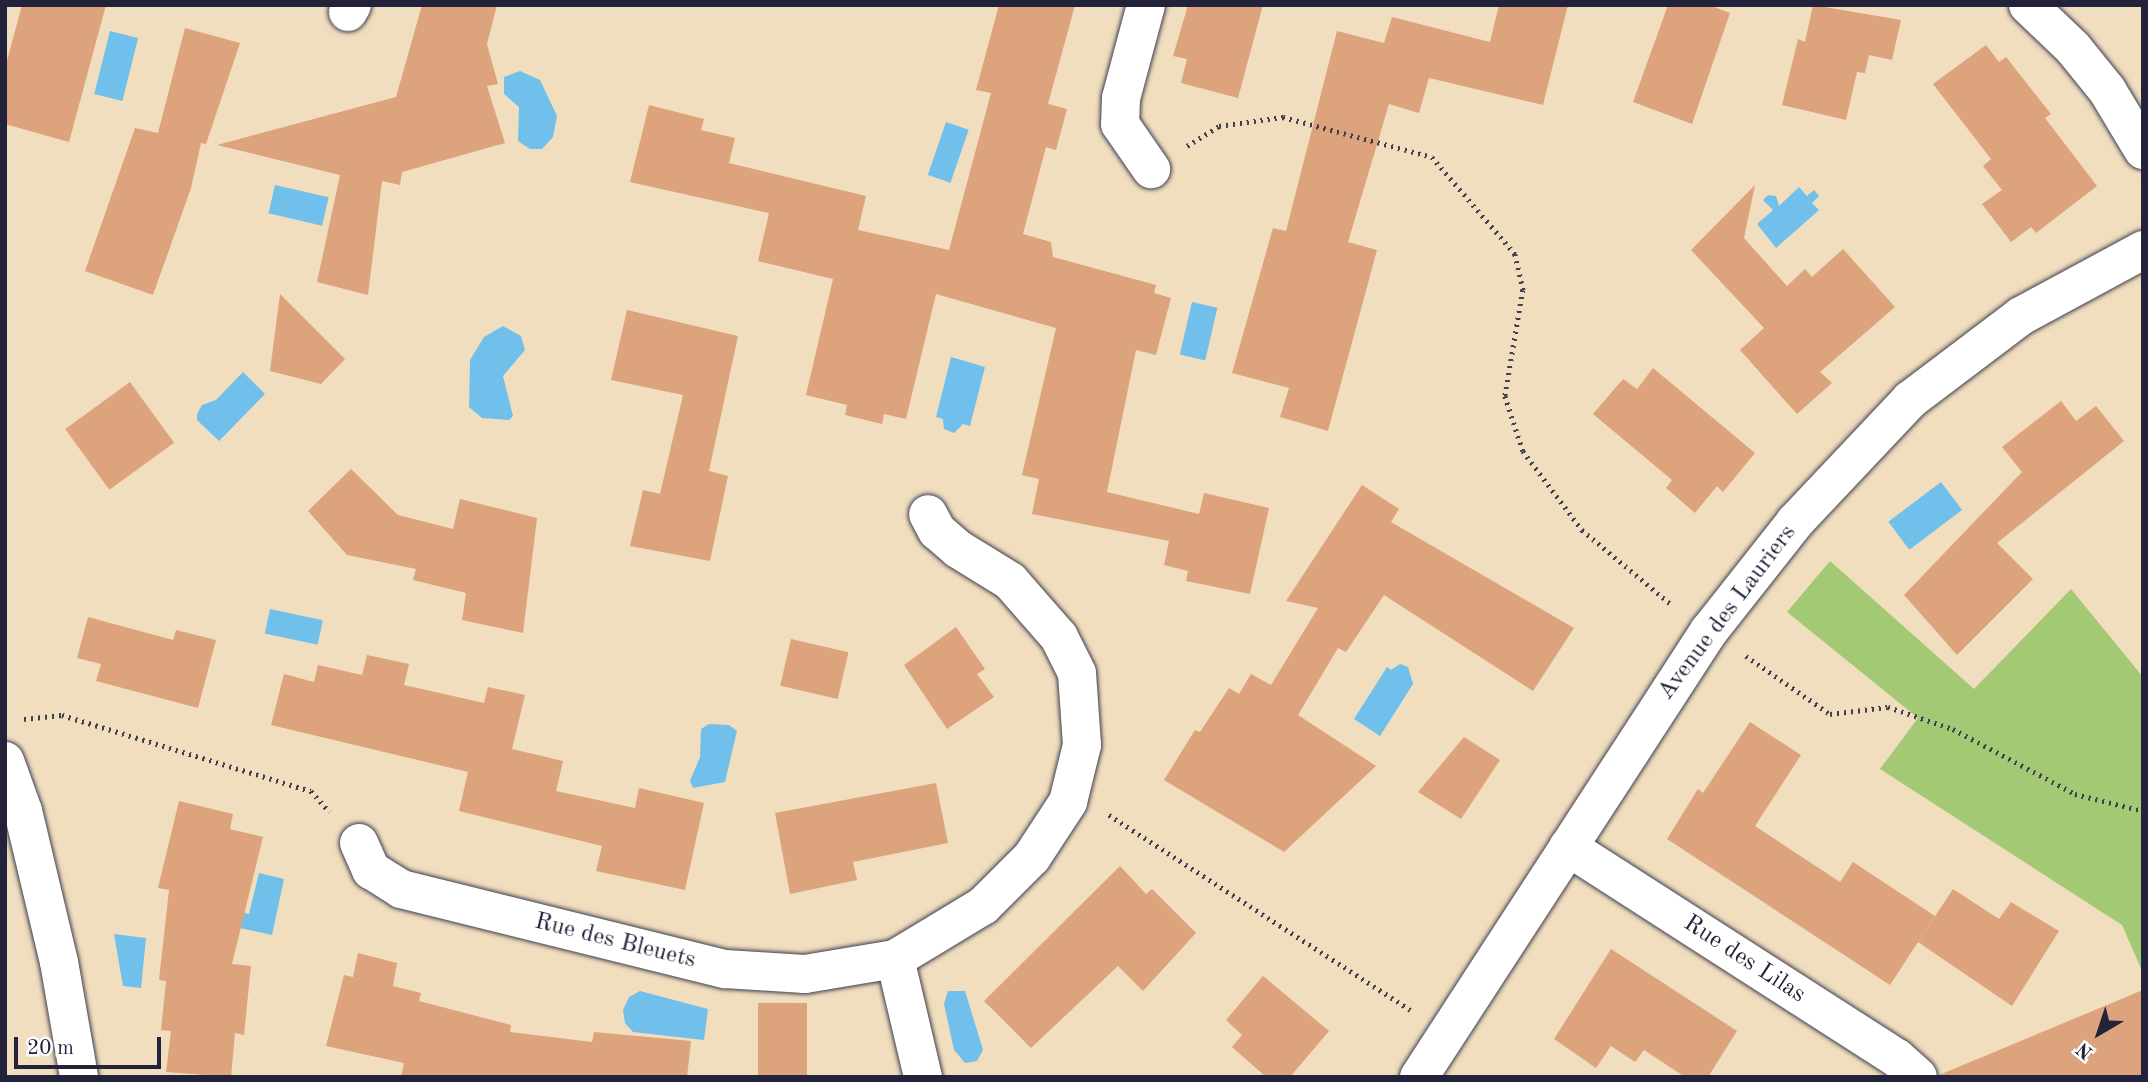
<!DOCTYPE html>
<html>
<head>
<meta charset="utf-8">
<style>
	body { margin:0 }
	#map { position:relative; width:2148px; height:1082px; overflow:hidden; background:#f0debe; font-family:"Old Standard TT",serif }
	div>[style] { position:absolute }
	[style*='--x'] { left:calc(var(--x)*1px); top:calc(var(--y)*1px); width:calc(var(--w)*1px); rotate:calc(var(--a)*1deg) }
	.green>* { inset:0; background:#a4c974 }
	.water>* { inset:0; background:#70c0eb; transform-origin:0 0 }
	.building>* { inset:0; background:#dda37d; transform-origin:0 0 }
	.path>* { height:4.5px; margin-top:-2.25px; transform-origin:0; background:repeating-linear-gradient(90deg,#413e4f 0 2px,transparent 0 7px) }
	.roads { filter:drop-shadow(0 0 2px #413e4f) drop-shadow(0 0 2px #413e4f) }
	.minor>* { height:38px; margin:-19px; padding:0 19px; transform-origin:19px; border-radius:19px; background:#fff }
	span { translate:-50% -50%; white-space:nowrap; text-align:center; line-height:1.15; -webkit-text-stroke:5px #fff; paint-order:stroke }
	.street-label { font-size:24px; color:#22223b }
	.frame { position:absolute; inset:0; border:7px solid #22223b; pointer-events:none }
	.north { position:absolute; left:2064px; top:998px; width:70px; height:70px; -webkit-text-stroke:5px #fff; paint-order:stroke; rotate:219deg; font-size:19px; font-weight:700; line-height:28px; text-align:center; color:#22223b }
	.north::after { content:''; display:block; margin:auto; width:24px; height:32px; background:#22223b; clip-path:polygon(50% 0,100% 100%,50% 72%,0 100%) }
	.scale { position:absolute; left:14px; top:1037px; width:147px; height:32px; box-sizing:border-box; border:4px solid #22223b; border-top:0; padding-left:9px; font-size:21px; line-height:24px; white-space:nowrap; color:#22223b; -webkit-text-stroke:5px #fff; paint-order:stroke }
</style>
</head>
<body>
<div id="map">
	<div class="green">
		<i style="clip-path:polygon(1830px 561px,1974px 689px,2071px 589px,2143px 677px,2143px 973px,2122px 925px,1880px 769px,1918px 718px,1787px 612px)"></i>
	</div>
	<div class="water">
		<i style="left:110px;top:31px;width:29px;height:65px;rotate:14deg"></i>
		<i style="clip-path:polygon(520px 71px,540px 80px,557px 116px,553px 137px,542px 149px,530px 149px,518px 141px,519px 107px,504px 94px,504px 77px)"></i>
		<i style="left:946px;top:122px;width:24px;height:56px;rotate:19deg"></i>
		<i style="left:275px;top:185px;width:55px;height:29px;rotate:13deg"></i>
		<i style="clip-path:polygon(1799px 187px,1807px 196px,1814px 190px,1819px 196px,1812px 203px,1819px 210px,1776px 248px,1757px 224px,1773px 210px,1763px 200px,1768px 195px,1776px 196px,1779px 206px)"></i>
		<i style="left:1192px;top:302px;width:26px;height:54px;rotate:13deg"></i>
		<i style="clip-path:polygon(503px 326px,521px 336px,525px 350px,503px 376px,513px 416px,509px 420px,482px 418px,469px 407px,470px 360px,484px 337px)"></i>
		<i style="clip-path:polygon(951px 357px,985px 367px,970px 426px,963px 424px,954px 433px,944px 429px,943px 419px,936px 417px)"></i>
		<i style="clip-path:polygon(243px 372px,265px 394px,219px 441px,197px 420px,197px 414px,202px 405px,216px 400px)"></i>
		<i style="left:1941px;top:482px;width:35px;height:66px;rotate:53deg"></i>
		<i style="left:270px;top:609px;width:54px;height:25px;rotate:12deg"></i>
		<i style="clip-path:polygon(1400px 664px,1408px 667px,1413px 684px,1380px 736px,1354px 719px,1387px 667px,1391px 670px)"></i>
		<i style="clip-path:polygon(709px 724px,729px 725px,737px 731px,725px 782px,693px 788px,690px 781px,700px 757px,701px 729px)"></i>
		<i style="clip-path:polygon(259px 873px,284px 879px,272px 935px,235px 927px,239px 912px,249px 914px)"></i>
		<i style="clip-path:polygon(114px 934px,146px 938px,141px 988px,123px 986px)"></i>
		<i style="clip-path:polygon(640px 991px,708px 1009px,704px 1040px,633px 1032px,625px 1023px,623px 1010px,629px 997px)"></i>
		<i style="clip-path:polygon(948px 991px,965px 991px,983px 1050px,977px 1061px,965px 1063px,954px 1050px,944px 1004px)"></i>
	</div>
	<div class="building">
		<i style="clip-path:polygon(22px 5px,106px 5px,69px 142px,5px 124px,5px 68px)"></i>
		<i style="clip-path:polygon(422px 5px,497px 5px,487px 44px,498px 84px,487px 86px,505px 143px,402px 172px,400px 185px,382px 181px,368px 295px,317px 282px,340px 175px,217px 145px,396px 97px)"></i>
		<i style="clip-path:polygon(999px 5px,1075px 5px,1048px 104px,1067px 109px,1056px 150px,1046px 147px,1023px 234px,1051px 242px,1053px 257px,1156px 285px,1154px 293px,1171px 298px,1156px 355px,1136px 350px,1107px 492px,1199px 514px,1204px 493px,1269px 508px,1250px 594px,1186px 581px,1188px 571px,1164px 565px,1169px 541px,1032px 514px,1039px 479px,1022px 475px,1056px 328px,936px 294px,906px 419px,884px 414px,882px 424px,845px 415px,847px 405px,806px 395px,833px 279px,758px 261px,769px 213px,630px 182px,649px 105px,704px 119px,701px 130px,735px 138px,729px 163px,866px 196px,858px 230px,949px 250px,991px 93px,976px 90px)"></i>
		<i style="clip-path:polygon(1188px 5px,1263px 5px,1238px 98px,1181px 83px,1187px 59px,1173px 56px)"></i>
		<i style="clip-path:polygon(1499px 5px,1568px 5px,1543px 105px,1429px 78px,1419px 113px,1389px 104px,1348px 242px,1377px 250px,1328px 431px,1280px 417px,1289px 388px,1232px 373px,1273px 228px,1286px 231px,1337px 31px,1384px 43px,1392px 17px,1490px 42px)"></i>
		<i style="clip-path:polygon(1668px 5px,1709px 5px,1730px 13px,1692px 124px,1633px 102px)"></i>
		<i style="clip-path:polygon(1813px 5px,1901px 20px,1892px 60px,1869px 55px,1865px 73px,1857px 72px,1846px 120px,1782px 105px,1798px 39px,1805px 42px)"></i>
		<i style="clip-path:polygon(185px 28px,240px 43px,206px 144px,201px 143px,191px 188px,153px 295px,85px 271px,135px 128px,158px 133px)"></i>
		<i style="clip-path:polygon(1986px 45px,1999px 62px,2006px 57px,2051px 114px,2045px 118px,2097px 186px,2036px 233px,2031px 227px,2011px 242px,1982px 204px,2002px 190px,1983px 166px,1991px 159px,1933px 84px)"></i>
		<i style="clip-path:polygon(1755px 185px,1744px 238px,1787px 286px,1805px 269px,1812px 277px,1843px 249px,1895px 307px,1820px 372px,1832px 383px,1797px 414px,1740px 350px,1764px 328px,1691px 250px)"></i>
		<i style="clip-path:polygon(280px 294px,345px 359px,321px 384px,270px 371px)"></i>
		<i style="clip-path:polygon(627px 310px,738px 336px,709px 471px,728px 476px,710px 561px,630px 546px,643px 490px,660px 494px,683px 395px,611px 380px)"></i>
		<i style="clip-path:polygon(1653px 368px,1755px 453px,1723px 492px,1717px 486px,1695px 513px,1666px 488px,1672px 480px,1593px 414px,1623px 379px,1637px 389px)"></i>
		<i style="left:130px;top:382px;width:75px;height:80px;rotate:54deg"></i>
		<i style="clip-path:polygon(2061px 401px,2076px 421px,2096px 406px,2124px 441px,1997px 543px,2033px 579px,1957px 655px,1904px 595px,2022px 472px,2002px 447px)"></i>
		<i style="clip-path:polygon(351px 469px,398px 515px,453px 529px,460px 499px,537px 518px,523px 633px,462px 620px,466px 593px,413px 580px,416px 569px,347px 555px,308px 511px)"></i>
		<i style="clip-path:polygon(1362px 485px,1399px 509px,1391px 522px,1574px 628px,1533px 691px,1384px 595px,1346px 652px,1338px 648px,1298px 715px,1376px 766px,1284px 852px,1164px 780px,1195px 730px,1200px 732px,1229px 688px,1239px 694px,1251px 674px,1271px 685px,1318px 608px,1286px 601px)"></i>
		<i style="clip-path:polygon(88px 617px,173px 640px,176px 630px,216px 640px,198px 708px,96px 681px,101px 664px,77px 658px)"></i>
		<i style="clip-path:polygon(956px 627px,985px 669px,977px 674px,994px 697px,947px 729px,904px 665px)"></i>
		<i style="left:791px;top:639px;width:59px;height:48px;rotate:13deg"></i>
		<i style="clip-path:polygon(367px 655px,409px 664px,404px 685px,484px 703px,488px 687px,525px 695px,512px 749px,563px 761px,556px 791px,635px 808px,639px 788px,704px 803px,685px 890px,596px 871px,602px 846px,459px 811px,468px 772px,271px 725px,284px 674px,314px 682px,318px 665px,362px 675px)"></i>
		<i style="clip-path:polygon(1750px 722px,1801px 755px,1755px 826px,1840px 882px,1853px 862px,1935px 916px,1890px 985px,1667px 839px,1698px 789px,1703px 793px)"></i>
		<i style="clip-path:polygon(1464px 737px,1500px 760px,1461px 819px,1418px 792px)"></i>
		<i style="clip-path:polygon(936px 783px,948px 843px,853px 862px,857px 880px,790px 894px,775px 813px)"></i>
		<i style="clip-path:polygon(179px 801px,233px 814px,230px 829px,263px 837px,232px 964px,251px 966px,244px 1035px,235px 1033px,231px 1077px,166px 1072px,171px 1031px,161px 1030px,166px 981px,159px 980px,169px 890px,158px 888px)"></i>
		<i style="clip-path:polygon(1120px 866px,1146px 894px,1152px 889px,1196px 933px,1143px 991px,1118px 966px,1031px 1048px,984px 1001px)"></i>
		<i style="clip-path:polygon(1953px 889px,1999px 919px,2011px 902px,2059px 931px,2012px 1006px,1918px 942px)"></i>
		<i style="clip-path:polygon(1611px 949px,1737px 1031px,1708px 1077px,1685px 1077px,1644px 1050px,1635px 1062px,1611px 1046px,1596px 1068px,1554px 1039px)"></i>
		<i style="clip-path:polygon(358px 953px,397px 963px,393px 986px,421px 993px,419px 1001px,511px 1025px,510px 1032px,592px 1042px,594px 1032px,691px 1041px,687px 1077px,401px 1077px,404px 1063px,326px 1046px,344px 975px,353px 977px)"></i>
		<i style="clip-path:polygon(1263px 976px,1329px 1031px,1290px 1077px,1266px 1077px,1232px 1047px,1242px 1035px,1226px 1020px)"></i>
		<i style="clip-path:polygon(2143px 990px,2143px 1077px,1939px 1077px,1939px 1075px)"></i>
		<i style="left:758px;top:1003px;width:49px;height:74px"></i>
	</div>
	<div class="path">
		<i style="--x:1187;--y:146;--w:38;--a:-32"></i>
		<i style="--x:1219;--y:126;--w:65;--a:-8"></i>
		<i style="--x:1283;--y:117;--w:154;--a:15"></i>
		<i style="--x:1432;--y:157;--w:128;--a:49.4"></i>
		<i style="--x:1515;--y:254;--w:37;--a:77"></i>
		<i style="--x:1523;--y:290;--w:108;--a:99.6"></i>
		<i style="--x:1505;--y:396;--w:58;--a:71.9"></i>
		<i style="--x:1523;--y:451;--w:99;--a:53.2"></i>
		<i style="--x:1582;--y:530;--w:117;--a:39.8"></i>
		<i style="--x:1746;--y:656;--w:102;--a:34.6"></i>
		<i style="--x:1830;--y:714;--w:58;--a:-6.9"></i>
		<i style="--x:1888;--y:707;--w:69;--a:18.7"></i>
		<i style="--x:1953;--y:729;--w:138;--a:28"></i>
		<i style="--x:2075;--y:794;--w:70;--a:14"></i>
		<i style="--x:24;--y:719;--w:38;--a:-6"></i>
		<i style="--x:62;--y:715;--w:260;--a:17"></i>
		<i style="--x:311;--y:791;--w:28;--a:48"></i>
		<i style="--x:1109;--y:815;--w:359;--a:32.9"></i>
	</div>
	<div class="roads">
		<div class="minor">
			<i style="--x:1146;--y:5;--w:96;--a:105"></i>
			<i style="--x:1121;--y:98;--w:26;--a:92"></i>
			<i style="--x:1120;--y:124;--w:55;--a:55.4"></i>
			<i style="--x:2028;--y:5;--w:62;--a:43.7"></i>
			<i style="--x:2073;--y:48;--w:54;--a:51"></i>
			<i style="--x:2107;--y:90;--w:70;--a:59"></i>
			<i style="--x:348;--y:12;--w:8;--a:-60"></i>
			<i style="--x:5;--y:761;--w:53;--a:70.2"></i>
			<i style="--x:23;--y:811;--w:155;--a:76.6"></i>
			<i style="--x:59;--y:962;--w:117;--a:80.1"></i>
			<i style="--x:359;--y:843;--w:30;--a:66"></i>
			<i style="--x:371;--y:870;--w:36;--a:32"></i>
			<i style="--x:401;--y:889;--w:334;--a:13.9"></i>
			<i style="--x:725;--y:969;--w:80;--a:3.6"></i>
			<i style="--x:805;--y:974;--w:91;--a:-9.5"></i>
			<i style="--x:1568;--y:847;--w:391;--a:32.7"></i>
			<i style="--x:1897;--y:1058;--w:28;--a:42"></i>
			<i style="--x:923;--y:1077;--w:121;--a:-103.3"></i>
			<i style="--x:895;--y:959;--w:103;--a:-31.1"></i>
			<i style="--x:983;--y:906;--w:69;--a:-45"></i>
			<i style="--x:1032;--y:857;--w:66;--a:-56.8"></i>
			<i style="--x:1068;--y:802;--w:59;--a:-76.2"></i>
			<i style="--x:1082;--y:745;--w:72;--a:-94"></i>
			<i style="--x:1077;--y:673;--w:40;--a:-116.6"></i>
			<i style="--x:1059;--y:637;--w:74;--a:-131.2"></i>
			<i style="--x:1010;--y:581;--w:61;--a:-148.4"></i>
			<i style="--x:958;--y:549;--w:28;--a:-139"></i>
			<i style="--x:937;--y:531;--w:19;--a:-118"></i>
			<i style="--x:1419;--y:1077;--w:532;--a:-56.97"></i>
			<i style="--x:1709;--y:631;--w:139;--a:-51.7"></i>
			<i style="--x:1795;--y:522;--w:168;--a:-46.7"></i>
			<i style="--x:1910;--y:400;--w:139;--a:-37.1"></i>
			<i style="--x:2021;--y:316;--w:139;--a:-28.4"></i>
		</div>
	</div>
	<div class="street-label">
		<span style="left:1728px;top:613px;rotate:-53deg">Avenue des Lauriers</span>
		<span style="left:615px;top:942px;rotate:14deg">Rue des Bleuets</span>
		<span style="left:1744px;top:960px;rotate:33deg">Rue des Lilas</span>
	</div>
	<div class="frame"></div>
	<div class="north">N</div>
	<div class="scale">20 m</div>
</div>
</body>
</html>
